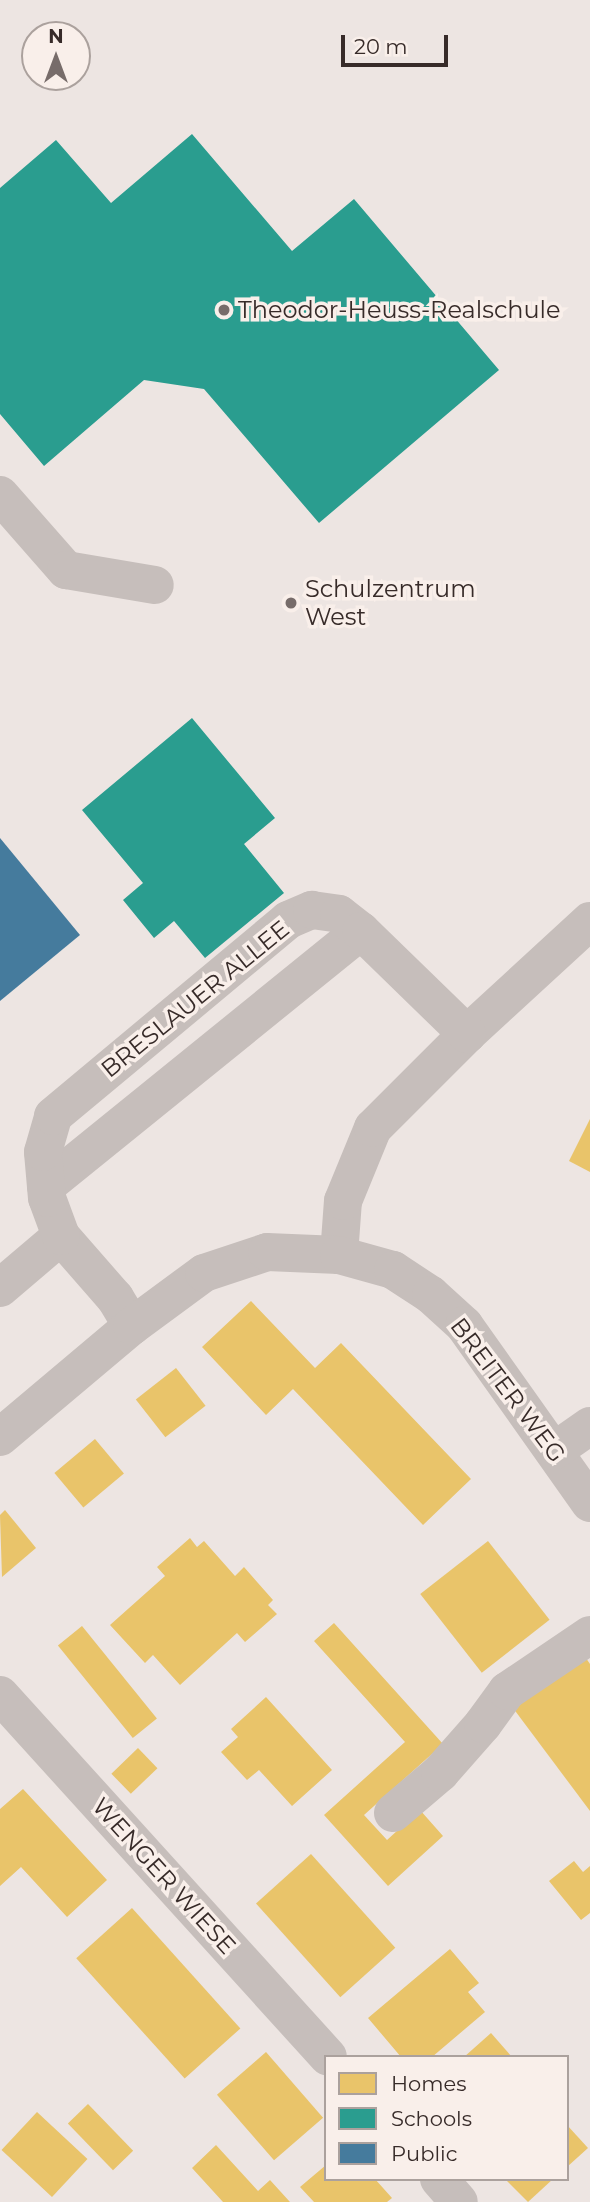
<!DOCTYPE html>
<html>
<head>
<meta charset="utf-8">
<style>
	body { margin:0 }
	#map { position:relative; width:590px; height:2202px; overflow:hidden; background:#ede5e2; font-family:Montserrat,sans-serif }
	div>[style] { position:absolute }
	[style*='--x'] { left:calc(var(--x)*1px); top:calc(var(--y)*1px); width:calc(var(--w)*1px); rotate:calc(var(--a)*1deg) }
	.homes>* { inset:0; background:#e9c46a; transform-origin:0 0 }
	.schools>* { inset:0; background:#2a9d8f }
	.public>* { inset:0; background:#457b9d }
	.minor>* { height:38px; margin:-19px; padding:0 19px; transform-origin:19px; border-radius:19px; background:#c6bebb }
	.dots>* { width:19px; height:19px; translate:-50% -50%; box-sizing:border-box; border:4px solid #f9efea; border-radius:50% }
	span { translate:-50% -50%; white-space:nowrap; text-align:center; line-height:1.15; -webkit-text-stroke:7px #f9efea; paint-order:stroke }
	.poi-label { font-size:24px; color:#372b29 }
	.left { translate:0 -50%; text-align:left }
	.street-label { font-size:24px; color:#372b29 }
	.legend { position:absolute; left:324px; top:2055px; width:245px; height:126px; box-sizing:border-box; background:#f9efea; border:2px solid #aba19d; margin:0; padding:9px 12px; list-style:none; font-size:21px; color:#372b29 }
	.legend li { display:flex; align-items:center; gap:14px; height:35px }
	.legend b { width:35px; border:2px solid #aba19d }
	.north { position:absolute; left:21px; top:21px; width:70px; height:70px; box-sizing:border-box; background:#f9efea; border:2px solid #aba19d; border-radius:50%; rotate:0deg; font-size:19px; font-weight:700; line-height:28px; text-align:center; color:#372b29 }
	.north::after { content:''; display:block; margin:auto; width:24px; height:32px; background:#776c6a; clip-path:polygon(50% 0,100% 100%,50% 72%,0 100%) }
	.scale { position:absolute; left:341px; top:35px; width:107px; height:32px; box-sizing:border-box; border:4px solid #372b29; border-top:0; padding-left:9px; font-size:21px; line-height:24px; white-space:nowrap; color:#372b29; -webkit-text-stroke:5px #f9efea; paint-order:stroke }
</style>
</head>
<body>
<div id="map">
	<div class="homes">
		<i style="clip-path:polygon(590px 1119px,590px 1172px,569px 1161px)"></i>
		<i style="clip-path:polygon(251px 1301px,315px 1368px,341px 1343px,471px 1479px,423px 1525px,293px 1389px,266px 1415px,202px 1347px)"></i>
		<i style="left:176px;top:1368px;width:48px;height:51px;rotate:52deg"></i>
		<i style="left:95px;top:1439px;width:45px;height:53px;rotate:50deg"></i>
		<i style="clip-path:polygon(5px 1510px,36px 1548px,2px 1577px,0 1515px)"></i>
		<i style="clip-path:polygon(190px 1538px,197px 1547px,204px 1541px,235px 1576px,244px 1567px,273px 1600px,268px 1605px,277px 1614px,245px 1642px,237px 1633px,180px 1685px,153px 1655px,145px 1663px,110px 1625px,165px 1576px,157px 1567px)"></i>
		<i style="left:488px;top:1541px;width:100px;height:86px;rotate:52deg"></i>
		<i style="clip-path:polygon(334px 1623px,443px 1744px,364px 1815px,387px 1840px,420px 1810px,443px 1836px,388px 1886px,324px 1815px,405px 1742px,314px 1641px)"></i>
		<i style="left:82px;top:1626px;width:119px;height:31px;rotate:51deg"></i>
		<i style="clip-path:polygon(581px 1651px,590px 1664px,590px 1811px,510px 1704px)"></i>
		<i style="clip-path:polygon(266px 1697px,332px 1770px,292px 1806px,259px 1770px,247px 1780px,221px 1752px,238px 1737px,231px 1729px)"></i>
		<i style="left:138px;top:1748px;width:28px;height:37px;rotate:46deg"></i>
		<i style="clip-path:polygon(23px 1789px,107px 1880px,67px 1917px,21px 1867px,0 1886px,0 1809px)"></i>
		<i style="left:311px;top:1854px;width:126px;height:74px;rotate:48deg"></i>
		<i style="clip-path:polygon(574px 1861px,583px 1872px,590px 1866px,590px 1913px,581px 1920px,549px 1881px)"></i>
		<i style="left:132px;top:1908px;width:162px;height:75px;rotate:48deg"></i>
		<i style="clip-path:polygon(450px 1949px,479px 1983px,468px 1992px,485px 2012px,432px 2057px,401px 2057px,368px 2018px)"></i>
		<i style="clip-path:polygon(491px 2033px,512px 2057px,464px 2057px)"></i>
		<i style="left:266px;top:2052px;width:87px;height:65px;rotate:49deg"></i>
		<i style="left:88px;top:2104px;width:65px;height:28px;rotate:46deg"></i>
		<i style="left:37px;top:2112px;width:69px;height:52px;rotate:43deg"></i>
		<i style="clip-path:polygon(567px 2125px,588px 2148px,567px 2167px)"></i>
		<i style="clip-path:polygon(216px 2145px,258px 2191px,270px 2180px,290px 2202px,223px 2202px,192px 2168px)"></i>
		<i style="clip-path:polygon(326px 2165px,326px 2179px,375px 2179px,392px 2198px,387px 2202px,314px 2202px,300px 2187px)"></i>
		<i style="clip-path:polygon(505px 2179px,553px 2179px,528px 2202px)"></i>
	</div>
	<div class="schools">
		<i style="clip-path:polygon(192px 134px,292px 251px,354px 199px,499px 370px,319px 523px,204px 389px,144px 380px,44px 466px,0 414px,0 188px,56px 140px,111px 203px)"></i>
		<i style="clip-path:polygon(192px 718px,275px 818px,244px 844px,284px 893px,205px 958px,174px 921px,154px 938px,123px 900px,143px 883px,82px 810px)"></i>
	</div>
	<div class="public">
		<i style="clip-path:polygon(0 838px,80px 935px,0 1001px)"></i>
	</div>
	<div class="minor">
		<i style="--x:0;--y:495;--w:100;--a:48.7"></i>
		<i style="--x:66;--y:570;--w:90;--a:9.6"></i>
		<i style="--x:46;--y:1186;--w:405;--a:-39"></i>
		<i style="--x:339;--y:1255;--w:54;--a:-85.8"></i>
		<i style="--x:343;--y:1201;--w:79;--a:-67.7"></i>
		<i style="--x:373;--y:1128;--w:133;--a:-45"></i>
		<i style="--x:467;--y:1034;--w:167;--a:-42.6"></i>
		<i style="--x:0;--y:1288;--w:80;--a:-40.4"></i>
		<i style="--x:132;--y:1326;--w:33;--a:-121"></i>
		<i style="--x:115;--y:1298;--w:82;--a:-131.1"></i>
		<i style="--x:61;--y:1236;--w:40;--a:-110.2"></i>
		<i style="--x:47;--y:1198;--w:46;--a:-95"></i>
		<i style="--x:43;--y:1152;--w:37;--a:-74"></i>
		<i style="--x:53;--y:1116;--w:306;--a:-39.8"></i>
		<i style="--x:288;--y:920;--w:26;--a:-23"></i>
		<i style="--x:312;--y:910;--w:27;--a:8"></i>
		<i style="--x:339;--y:914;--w:28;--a:38"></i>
		<i style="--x:361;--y:931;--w:148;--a:44.2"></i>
		<i style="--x:0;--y:1437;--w:172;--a:-40.1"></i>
		<i style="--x:132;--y:1326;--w:89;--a:-36.4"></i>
		<i style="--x:204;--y:1273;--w:66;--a:-18.4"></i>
		<i style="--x:267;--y:1252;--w:72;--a:2.4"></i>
		<i style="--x:339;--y:1255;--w:56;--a:15.5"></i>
		<i style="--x:393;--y:1270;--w:45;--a:33.3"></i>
		<i style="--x:431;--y:1295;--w:45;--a:42.3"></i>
		<i style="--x:464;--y:1325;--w:218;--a:54.7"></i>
		<i style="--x:554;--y:1451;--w:44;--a:-34.8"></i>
		<i style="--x:0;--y:1695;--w:488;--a:47.8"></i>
		<i style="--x:393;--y:1813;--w:62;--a:-40.4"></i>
		<i style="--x:440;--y:1773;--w:65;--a:-48.7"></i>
		<i style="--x:483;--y:1724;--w:41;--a:-54"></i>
		<i style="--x:507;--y:1691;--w:100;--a:-34"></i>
		<i style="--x:439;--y:2179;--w:30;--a:49"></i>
	</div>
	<div class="dots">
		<i style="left:224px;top:310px;background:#776c6a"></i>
		<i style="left:291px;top:603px;background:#776c6a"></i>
	</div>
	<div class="poi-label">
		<span class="left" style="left:238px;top:310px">Theodor-Heuss-Realschule</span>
		<span class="left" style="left:305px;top:603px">Schulzentrum<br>West</span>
	</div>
	<div class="street-label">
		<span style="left:195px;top:999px;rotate:-39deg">BRESLAUER ALLEE</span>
		<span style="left:508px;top:1390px;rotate:53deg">BREITER WEG</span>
		<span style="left:164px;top:1876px;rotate:48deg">WENGER WIESE</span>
	</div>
	<ul class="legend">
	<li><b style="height:19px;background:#e9c46a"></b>Homes</li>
	<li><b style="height:19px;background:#2a9d8f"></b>Schools</li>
	<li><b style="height:19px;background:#457b9d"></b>Public</li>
	</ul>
	<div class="north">N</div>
	<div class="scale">20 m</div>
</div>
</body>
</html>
